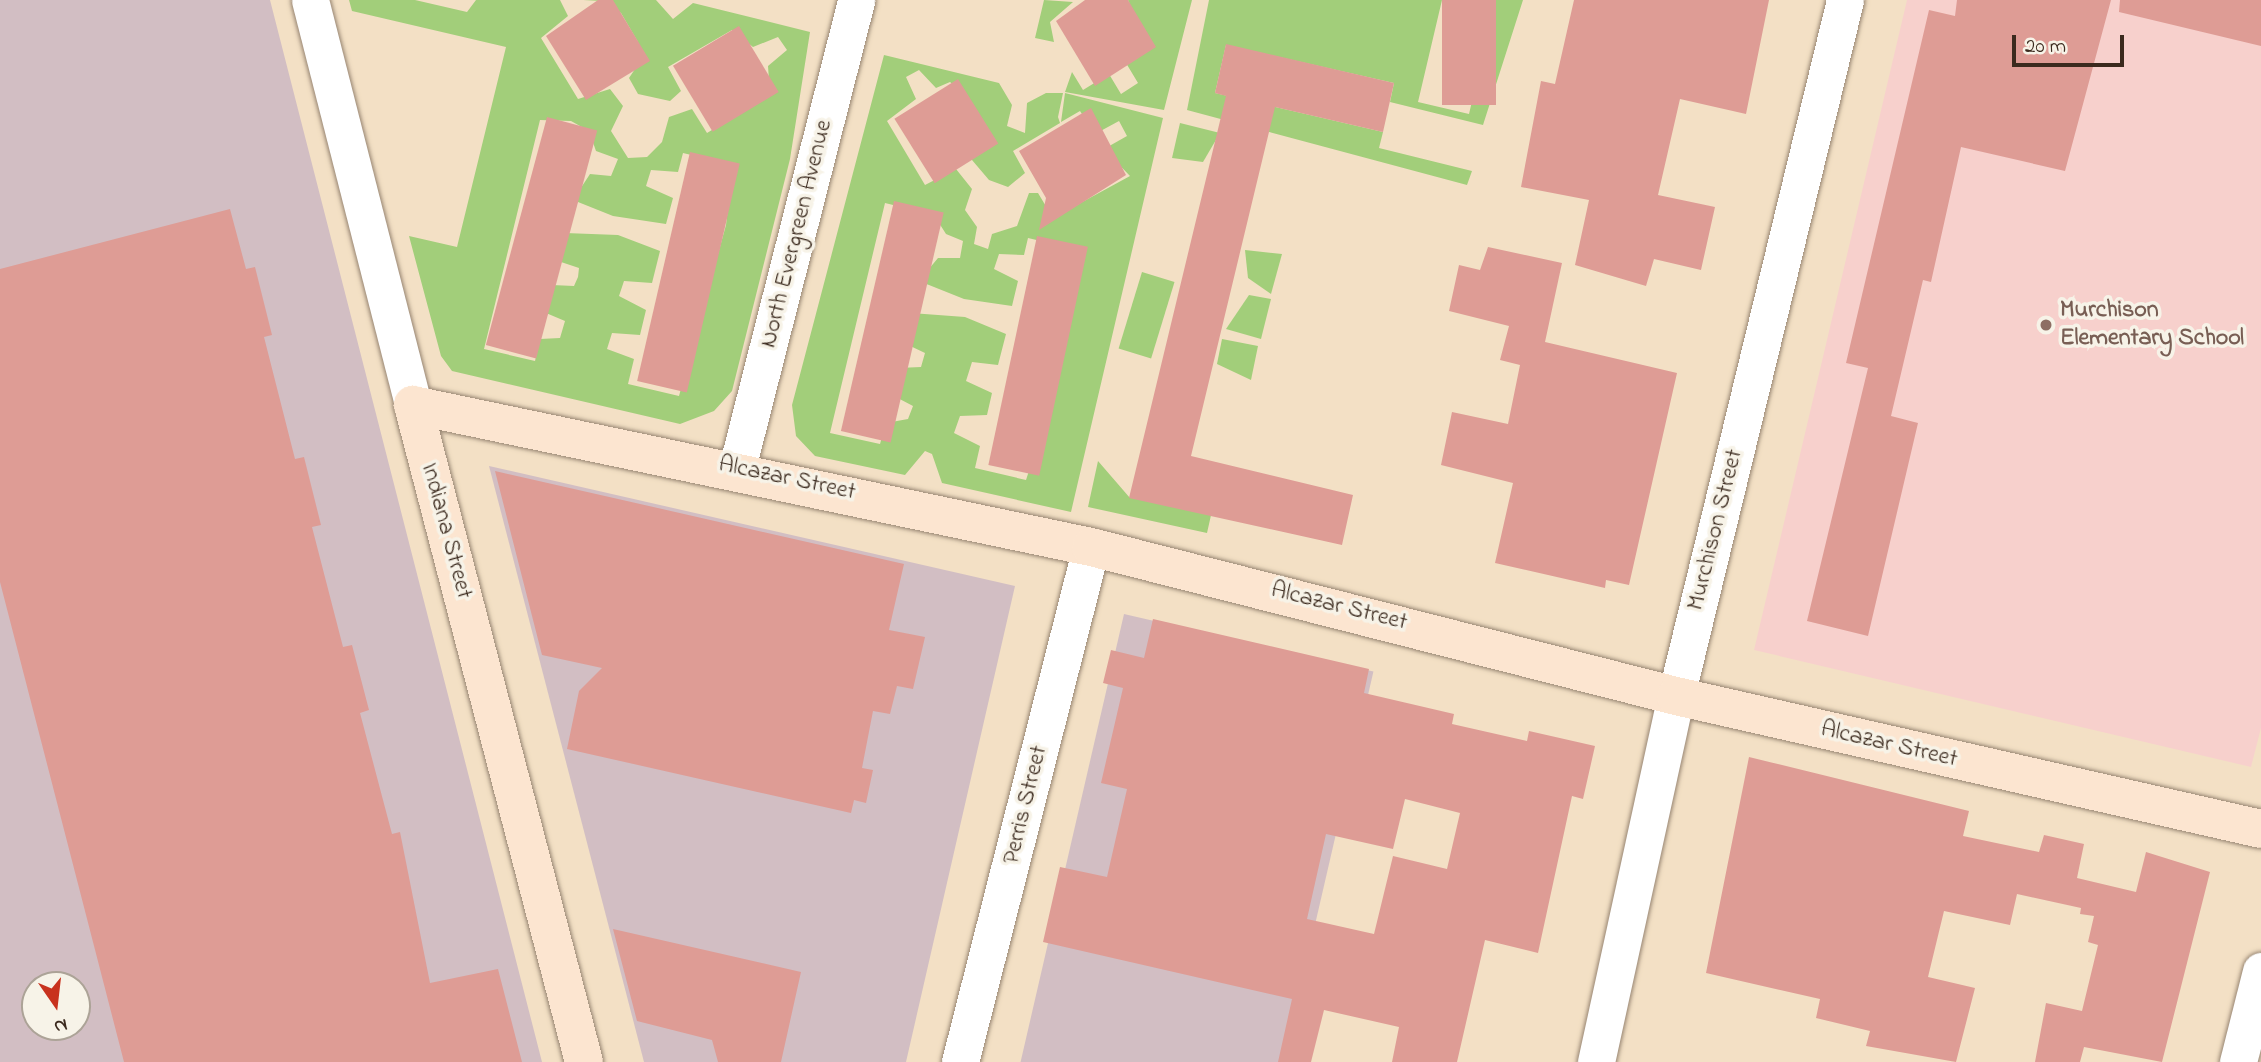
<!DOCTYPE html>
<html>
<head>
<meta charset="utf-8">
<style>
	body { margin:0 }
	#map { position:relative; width:2261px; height:1062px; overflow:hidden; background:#f3e0c5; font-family:"Indie Flower",sans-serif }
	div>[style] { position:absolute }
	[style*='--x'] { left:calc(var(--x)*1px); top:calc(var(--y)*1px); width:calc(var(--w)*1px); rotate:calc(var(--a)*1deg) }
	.built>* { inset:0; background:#f7d0cc }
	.industrial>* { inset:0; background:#d2bec3; transform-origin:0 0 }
	.green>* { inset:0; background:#a2ce7a; transform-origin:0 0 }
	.building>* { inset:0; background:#de9c95; transform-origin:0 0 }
	.roads { filter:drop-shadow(0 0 2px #978572) drop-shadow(0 0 2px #978572) }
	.street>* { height:37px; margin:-18.5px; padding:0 18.5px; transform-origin:18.5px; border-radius:18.5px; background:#fff }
	.secondary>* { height:38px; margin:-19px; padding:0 19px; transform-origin:19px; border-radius:19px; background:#fce5d0 }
	.dots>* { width:19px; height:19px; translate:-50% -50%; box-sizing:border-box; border:4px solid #f7f3e8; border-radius:50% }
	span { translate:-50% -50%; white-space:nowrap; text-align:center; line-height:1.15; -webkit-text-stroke:7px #f7f3e8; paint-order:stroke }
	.street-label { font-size:24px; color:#3b2a1e }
	.education-label { font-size:24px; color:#785e54; font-weight:700 }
	.left { translate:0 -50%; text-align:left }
	.north { position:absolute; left:21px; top:971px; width:70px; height:70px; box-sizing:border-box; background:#f7f3e8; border:2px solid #aca397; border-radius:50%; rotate:166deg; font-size:19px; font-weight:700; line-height:28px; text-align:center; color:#3b2a1e }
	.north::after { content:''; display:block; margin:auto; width:24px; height:32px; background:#c8321e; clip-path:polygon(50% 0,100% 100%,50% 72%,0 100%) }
	.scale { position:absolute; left:2012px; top:35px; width:112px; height:32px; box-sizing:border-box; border:4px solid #3b2a1e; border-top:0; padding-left:9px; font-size:21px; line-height:24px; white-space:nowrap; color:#3b2a1e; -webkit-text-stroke:5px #f7f3e8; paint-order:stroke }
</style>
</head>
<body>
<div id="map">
	<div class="built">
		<i style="clip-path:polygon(1907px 0,2261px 0,2261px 728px,2251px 767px,1754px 650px)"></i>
	</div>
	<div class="industrial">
		<i style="clip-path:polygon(evenodd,0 0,270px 0,542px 1062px,0 1062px,0 0,35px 985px,77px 985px,77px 1027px,35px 1027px,35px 985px)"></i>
		<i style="clip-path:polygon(489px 466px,1015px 586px,906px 1062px,644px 1062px)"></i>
		<i style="left:1124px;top:614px;width:256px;height:460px;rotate:13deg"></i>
	</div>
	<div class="green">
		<i style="clip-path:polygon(evenodd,349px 0,415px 0,467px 12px,476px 0,560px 0,568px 16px,541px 38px,578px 99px,610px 89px,623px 106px,611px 131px,628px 158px,647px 157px,662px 142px,669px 117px,692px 109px,707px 133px,770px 95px,768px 66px,787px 50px,778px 37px,753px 47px,732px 30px,668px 67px,681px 91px,670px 101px,638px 94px,629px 78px,639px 63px,638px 42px,621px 13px,602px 1px,583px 0,656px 0,673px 19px,693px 3px,810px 32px,790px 159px,732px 391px,714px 411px,680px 424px,452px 371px,441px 356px,409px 236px,457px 247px,506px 47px,352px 11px,349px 0,540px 120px,571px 121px,589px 131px,596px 151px,618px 159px,611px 176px,590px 174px,573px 200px,613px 216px,666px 224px,673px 198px,646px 186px,651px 170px,678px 172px,683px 153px,733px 165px,726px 225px,679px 396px,628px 384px,634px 359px,607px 349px,612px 333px,640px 335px,646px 310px,619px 296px,624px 281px,652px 283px,660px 251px,618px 235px,565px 233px,558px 261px,579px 268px,578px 277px,574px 286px,552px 285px,546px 313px,565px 321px,560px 338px,540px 339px,535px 361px,484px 349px,540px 120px)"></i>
		<i style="clip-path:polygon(1044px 0,1073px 2px,1050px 22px,1054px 42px,1035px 38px)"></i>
		<i style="clip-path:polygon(1128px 0,1192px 0,1164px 110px,1065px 92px,1072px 72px,1083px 90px,1109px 74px,1121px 94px,1138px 83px,1126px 63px,1149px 49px)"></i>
		<i style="clip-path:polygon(1209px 0,1442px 0,1418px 102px,1469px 114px,1496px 0,1523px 0,1483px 125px,1390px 102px,1394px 83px,1226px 45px,1215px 93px,1383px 132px,1379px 148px,1472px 171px,1467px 185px,1187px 110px)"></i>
		<i style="clip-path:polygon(evenodd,884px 55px,999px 83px,1012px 105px,1007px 126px,1025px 133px,1027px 103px,1046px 93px,1063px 93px,1058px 117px,1060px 123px,1013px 151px,1025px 173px,1008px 187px,989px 180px,972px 160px,969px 98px,950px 82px,936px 88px,919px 70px,906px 77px,916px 99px,887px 121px,925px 185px,956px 169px,972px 189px,965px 210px,977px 227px,974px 244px,988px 249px,992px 234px,1017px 226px,1029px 193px,1038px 193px,1053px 218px,1130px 176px,1104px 149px,1127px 136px,1119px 121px,1095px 134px,1080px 111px,1061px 122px,1065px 93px,1163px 118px,1071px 512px,942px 483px,932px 454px,925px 451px,905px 475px,815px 456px,796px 436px,792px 405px,884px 55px,885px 203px,934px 215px,946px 234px,963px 241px,960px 258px,938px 258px,919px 281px,964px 299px,1012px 306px,1018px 281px,994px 269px,999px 254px,1024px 255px,1028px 238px,1079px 250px,1046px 419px,1026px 480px,975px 468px,980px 446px,954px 433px,960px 416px,987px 415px,992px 393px,966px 381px,972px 362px,998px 365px,1006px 334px,965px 317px,911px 313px,904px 343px,925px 353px,921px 367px,898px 368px,892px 395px,913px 406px,908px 419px,886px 423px,880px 444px,830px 433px,885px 203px)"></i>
		<i style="clip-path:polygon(1180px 123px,1220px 133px,1203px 162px,1172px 158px)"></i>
		<i style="clip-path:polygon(1245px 250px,1282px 254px,1271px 294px,1248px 278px)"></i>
		<i style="left:1142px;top:272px;width:34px;height:80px;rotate:17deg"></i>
		<i style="clip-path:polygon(1249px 295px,1271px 299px,1261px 339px,1226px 329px)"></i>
		<i style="clip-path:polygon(1222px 339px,1258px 346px,1251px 380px,1217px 364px)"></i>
		<i style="clip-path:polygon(1098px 461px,1130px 498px,1216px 493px,1207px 533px,1088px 507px)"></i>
	</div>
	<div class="building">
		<i style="clip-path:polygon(598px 0,613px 0,650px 61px,586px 100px,546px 36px)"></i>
		<i style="clip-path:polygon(1085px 0,1128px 0,1156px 47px,1095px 86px,1056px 21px)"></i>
		<i style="left:1442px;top:0;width:54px;height:105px"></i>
		<i style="clip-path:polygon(1574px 0,1769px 0,1746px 114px,1680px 99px,1658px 195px,1715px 207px,1701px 270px,1654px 259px,1646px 286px,1575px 265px,1589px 200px,1521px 187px,1541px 81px,1555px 84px)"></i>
		<i style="clip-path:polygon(1957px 0,2111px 0,2065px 171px,1961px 147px,1931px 282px,1923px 280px,1891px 416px,1918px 423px,1868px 636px,1807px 621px,1868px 368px,1846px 363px,1929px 10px,1955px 16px)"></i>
		<i style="clip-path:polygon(2120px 0,2261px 0,2261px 46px,2119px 12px)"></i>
		<i style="left:739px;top:26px;width:77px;height:77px;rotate:59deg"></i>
		<i style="clip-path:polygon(1226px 44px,1394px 83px,1383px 132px,1275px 107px,1191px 456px,1353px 495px,1342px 545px,1129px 498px,1226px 96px,1215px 93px)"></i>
		<i style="left:958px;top:79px;width:76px;height:75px;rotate:58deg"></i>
		<i style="clip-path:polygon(1091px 108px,1126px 175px,1039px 230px,1046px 198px,1019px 151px)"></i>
		<i style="left:547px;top:117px;width:52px;height:236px;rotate:15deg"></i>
		<i style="left:690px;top:152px;width:51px;height:235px;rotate:13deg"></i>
		<i style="left:894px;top:201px;width:51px;height:236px;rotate:13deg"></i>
		<i style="clip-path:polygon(230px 209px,246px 269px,255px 267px,272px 335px,264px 337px,295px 459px,304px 457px,321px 525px,312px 527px,343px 647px,352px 645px,369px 710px,360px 713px,392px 834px,400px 832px,430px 983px,498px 969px,522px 1062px,124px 1062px,0 582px,0 269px)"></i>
		<i style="left:1037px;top:236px;width:52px;height:234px;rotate:12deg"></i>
		<i style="clip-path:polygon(1488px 247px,1562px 263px,1545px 342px,1677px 373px,1629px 585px,1606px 580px,1605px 588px,1495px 563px,1513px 483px,1441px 465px,1452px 412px,1508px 424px,1520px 365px,1500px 360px,1509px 326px,1449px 311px,1459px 265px,1480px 270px)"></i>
		<i style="clip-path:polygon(495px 471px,904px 564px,889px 630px,925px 637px,913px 689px,897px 686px,890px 714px,873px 711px,862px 768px,873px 770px,866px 803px,854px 800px,851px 813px,567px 749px,579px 691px,602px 668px,542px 655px)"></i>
		<i style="clip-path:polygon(evenodd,1153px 619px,1369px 669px,1364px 693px,1454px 714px,1452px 724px,1527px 741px,1529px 731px,1595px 746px,1583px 799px,1572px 796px,1538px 953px,1485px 940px,1457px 1062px,1392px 1062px,1399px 1027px,1324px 1010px,1311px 1062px,1278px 1062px,1292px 999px,1043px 942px,1060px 867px,1107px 877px,1127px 789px,1101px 783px,1123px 688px,1103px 683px,1111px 650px,1144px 658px,1153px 619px,1405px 799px,1460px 813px,1447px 869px,1393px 856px,1374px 934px,1307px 919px,1326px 834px,1393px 849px,1405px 799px)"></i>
		<i style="clip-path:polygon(1749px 757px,1969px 811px,1963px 836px,2039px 852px,2044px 835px,2084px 844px,2077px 878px,2136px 892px,2146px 852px,2210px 872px,2162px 1062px,2084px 1047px,2080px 1062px,2035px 1062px,2046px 1003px,2082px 1011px,2098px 945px,2088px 942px,2094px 916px,2080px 914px,2081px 908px,2017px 894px,2010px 925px,1944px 911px,1928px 977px,1975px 988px,1956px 1062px,1866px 1046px,1870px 1031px,1816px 1018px,1820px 999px,1706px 973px)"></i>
		<i style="clip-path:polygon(613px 929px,801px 972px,781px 1062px,718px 1062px,712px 1040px,637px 1021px)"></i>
	</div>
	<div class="roads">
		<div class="street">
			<i style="--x:310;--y:0;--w:418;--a:75.7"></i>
			<i style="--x:737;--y:468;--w:483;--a:-75.7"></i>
			<i style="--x:960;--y:1062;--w:531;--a:-75.73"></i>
			<i style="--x:1596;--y:1062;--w:375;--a:-77.7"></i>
			<i style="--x:1676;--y:696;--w:716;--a:-76.35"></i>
			<i style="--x:2238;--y:1062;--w:94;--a:-75.8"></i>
		</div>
		<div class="secondary">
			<i style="--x:584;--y:1062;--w:679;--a:-104.59"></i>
			<i style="--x:413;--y:405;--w:693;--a:11.83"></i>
			<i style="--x:1091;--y:547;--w:604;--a:14.29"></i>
			<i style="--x:1676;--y:696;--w:600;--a:12.81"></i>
		</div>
	</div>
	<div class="dots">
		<i style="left:2046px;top:325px;background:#8d6e63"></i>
	</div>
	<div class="street-label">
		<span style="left:797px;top:234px;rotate:-76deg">North Evergreen Avenue</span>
		<span style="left:787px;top:479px;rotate:12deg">Alcazar Street</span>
		<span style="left:1716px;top:530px;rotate:-76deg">Murchison Street</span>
		<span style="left:446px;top:531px;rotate:75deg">Indiana Street</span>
		<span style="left:1339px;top:607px;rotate:14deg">Alcazar Street</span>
		<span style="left:1889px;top:745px;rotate:13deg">Alcazar Street</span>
		<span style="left:1026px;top:805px;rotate:-76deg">Perris Street</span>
	</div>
	<div class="education-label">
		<span class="left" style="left:2060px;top:325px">Murchison<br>Elementary School</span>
	</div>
	<div class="north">N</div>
	<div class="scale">20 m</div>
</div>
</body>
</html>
